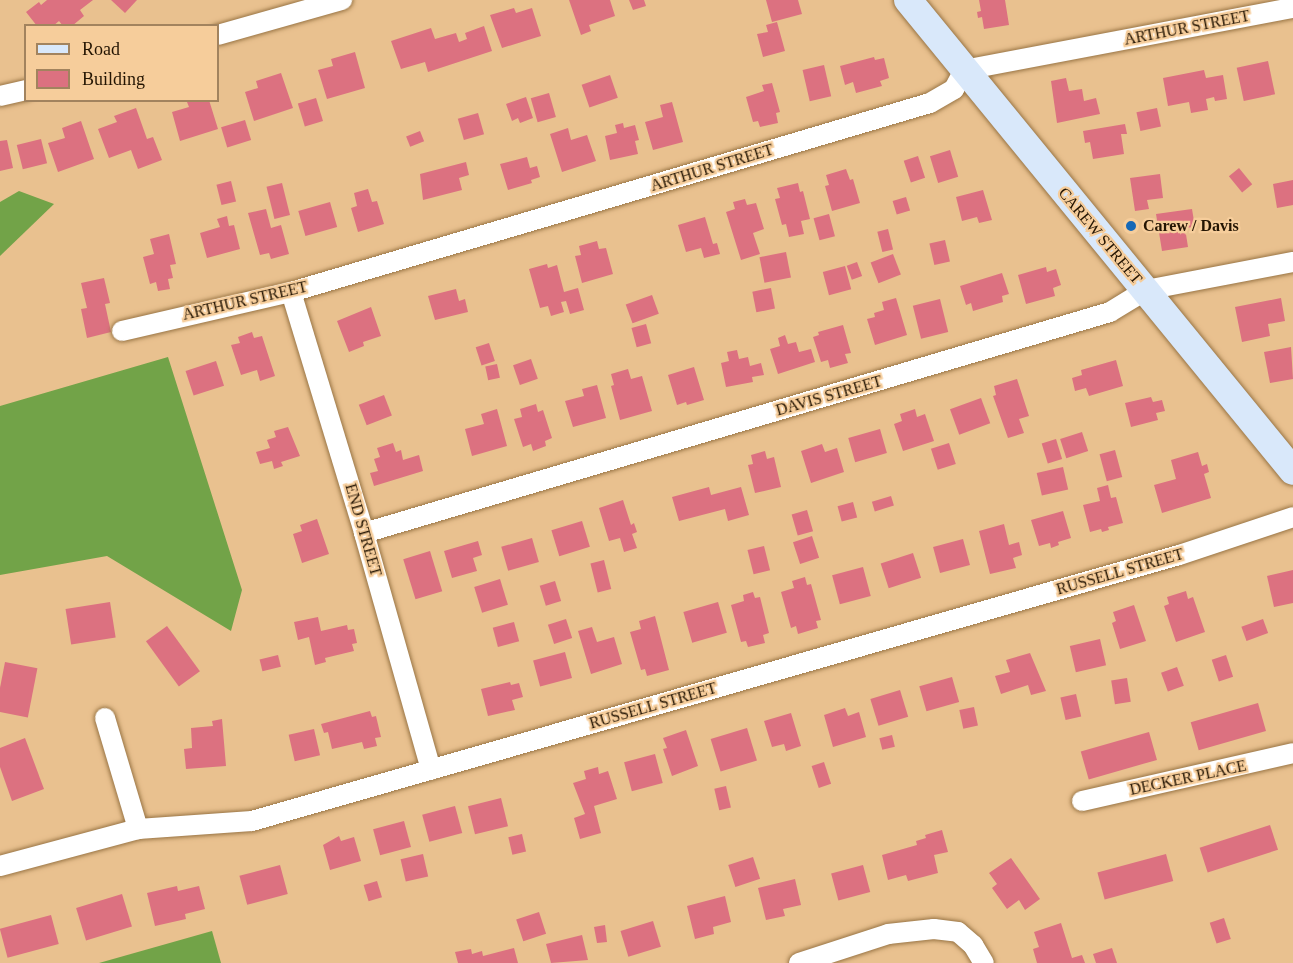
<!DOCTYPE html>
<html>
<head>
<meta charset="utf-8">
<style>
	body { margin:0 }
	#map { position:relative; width:1293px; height:963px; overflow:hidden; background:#e9c18f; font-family:Georgia,serif }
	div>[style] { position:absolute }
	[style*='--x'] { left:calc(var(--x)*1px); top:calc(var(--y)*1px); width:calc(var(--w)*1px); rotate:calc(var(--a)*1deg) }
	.forest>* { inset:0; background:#72a348 }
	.building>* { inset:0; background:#dc7180; transform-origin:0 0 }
	.roads { filter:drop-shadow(0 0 2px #997545) drop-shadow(0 0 2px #997545) }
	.street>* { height:20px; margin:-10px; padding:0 10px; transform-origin:10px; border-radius:10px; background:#fff }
	.secondary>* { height:28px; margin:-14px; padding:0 14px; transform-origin:14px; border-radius:14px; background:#d9e8fa }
	.dots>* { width:16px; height:16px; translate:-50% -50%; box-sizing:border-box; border:3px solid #f6cd9b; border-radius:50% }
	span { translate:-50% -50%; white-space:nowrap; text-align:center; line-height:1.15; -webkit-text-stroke:4.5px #f6cd9b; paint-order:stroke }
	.street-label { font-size:16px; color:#241503 }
	.poi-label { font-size:16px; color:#241503; font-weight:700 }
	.left { translate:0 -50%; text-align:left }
	.legend { position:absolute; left:24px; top:24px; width:195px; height:78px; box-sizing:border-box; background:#f6cd9b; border:2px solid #a2835e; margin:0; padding:8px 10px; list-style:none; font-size:18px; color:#241503 }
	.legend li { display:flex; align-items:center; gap:12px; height:30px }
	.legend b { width:30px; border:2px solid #a2835e }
</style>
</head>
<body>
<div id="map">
	<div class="forest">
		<i style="clip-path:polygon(19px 191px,54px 204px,0 256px,0 202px)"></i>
		<i style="clip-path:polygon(168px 357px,242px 590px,231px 631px,107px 556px,0 575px,0 406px)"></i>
		<i style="clip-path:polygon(212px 931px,221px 963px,99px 963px)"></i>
	</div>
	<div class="building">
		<i style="clip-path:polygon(47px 0,93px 0,80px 10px,84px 16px,72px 26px,63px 26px,59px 21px,53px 26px,37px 26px,26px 12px,39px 2px,41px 5px)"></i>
		<i style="clip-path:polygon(111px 0,137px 0,125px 13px)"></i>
		<i style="clip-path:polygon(569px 0,610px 0,615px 16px,589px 25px,591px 31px,581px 35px)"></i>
		<i style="clip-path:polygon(629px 0,644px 0,646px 6px,633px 10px)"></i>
		<i style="clip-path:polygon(766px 0,798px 0,802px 14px,772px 22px)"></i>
		<i style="clip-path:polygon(979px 0,1005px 0,1009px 25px,984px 29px,982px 17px,978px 18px,977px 12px,981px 11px)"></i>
		<i style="clip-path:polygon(514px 8px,516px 13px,532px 8px,541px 36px,502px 48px,490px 15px)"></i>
		<i style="clip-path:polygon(777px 22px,785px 51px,763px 57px,757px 34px,768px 32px,766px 25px)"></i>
		<i style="clip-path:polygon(484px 26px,492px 51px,428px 72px,425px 62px,401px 69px,391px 41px,431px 28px,435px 39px,456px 33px,459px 42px,467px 39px,465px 33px)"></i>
		<i style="clip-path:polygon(355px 52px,365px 88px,327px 99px,318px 70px,333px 66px,331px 59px)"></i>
		<i style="clip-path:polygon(874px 57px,875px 60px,884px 58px,889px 78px,880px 81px,882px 86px,856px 93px,853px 82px,845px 85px,840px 66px)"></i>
		<i style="left:1268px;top:61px;width:34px;height:32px;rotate:78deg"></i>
		<i style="left:824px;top:65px;width:32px;height:22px;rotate:77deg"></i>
		<i style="clip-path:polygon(1204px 70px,1206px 78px,1223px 75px,1227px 99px,1215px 101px,1214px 97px,1206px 99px,1208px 110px,1191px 113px,1189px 102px,1168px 106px,1163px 78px)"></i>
		<i style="clip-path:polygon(281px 73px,293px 108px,254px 121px,245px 92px,258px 88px,256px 81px)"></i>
		<i style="left:610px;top:75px;width:24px;height:30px;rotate:71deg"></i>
		<i style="clip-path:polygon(1066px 78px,1069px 91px,1082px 89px,1084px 101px,1096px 98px,1100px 114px,1057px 123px,1051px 81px)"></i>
		<i style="clip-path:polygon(772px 83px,780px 112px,776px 113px,778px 123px,760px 127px,758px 121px,753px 122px,746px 97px,764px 91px,762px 85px)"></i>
		<i style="left:549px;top:93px;width:25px;height:19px;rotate:74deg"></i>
		<i style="clip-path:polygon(526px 97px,533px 118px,520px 123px,518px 118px,512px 121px,506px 104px)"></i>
		<i style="left:316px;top:98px;width:24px;height:19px;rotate:73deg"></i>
		<i style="clip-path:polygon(192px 100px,209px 100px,218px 129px,180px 141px,172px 112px,189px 107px,187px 102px)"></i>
		<i style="clip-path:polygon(672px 102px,683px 142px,653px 150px,645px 122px,663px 117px,660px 105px)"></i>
		<i style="clip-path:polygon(136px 108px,147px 139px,153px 137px,162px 160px,138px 169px,131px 150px,109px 158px,98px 129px,117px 122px,114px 116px)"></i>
		<i style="left:1157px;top:108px;width:19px;height:21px;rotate:78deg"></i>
		<i style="left:478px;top:113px;width:22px;height:21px;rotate:74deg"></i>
		<i style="left:245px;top:120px;width:21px;height:25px;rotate:73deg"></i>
		<i style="clip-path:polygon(81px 121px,94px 159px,58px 172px,48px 143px,65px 138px,62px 128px)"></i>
		<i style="clip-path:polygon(623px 123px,624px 128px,635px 125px,639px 140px,635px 141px,638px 154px,610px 160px,605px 136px,617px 133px,615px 125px)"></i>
		<i style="clip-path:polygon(1125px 124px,1127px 134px,1121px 134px,1124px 154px,1093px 159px,1090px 142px,1085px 143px,1083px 131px)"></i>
		<i style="clip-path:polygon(568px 128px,571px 140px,587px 135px,596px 161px,562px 172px,550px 134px)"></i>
		<i style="left:420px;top:131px;width:11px;height:15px;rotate:68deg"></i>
		<i style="left:41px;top:139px;width:25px;height:25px;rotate:76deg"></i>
		<i style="clip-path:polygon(7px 140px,13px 168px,0 171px,0 141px)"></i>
		<i style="left:950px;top:150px;width:28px;height:21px;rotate:73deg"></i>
		<i style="left:918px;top:156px;width:23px;height:15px;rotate:72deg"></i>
		<i style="clip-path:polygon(527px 157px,530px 168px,537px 166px,540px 177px,531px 180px,532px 183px,508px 190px,500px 164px)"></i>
		<i style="clip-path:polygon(466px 162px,469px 175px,459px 178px,462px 190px,423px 200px,420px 174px)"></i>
		<i style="left:1239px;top:168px;width:21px;height:13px;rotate:51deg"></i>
		<i style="clip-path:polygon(846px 169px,850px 180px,853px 179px,860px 203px,832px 211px,825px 186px,829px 185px,826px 175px)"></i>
		<i style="clip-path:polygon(1160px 174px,1163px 198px,1147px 200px,1149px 209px,1135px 211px,1130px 178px)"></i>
		<i style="clip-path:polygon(1293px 180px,1293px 205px,1277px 208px,1273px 184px)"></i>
		<i style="left:231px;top:181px;width:21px;height:15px;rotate:76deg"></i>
		<i style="left:282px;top:183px;width:33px;height:16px;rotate:76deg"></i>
		<i style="clip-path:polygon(798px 183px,800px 192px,803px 191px,810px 219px,801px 221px,804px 234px,789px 237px,786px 224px,782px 225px,775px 199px,780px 198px,777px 188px)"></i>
		<i style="clip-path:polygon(368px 189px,372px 202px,377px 201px,384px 224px,358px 232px,351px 208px,357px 206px,354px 193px)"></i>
		<i style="clip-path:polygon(983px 190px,992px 220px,979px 223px,977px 217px,962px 221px,956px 197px)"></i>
		<i style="left:906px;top:197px;width:14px;height:14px;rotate:73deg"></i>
		<i style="clip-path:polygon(745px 199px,747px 205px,756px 203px,764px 229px,753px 233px,760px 254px,741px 260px,726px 212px,735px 209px,733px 202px)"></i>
		<i style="left:330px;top:202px;width:26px;height:33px;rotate:74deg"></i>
		<i style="clip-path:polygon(266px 209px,271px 228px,281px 225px,289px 254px,271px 259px,269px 253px,260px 255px,248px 213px)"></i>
		<i style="clip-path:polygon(1192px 209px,1195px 227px,1185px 228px,1188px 247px,1162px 251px,1156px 214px)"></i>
		<i style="left:829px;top:214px;width:23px;height:16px;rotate:75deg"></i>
		<i style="clip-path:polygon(227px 216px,229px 226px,234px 225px,240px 249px,207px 258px,200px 233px,220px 227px,217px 219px)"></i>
		<i style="clip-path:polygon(705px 217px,713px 244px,717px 243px,720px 254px,704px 258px,701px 248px,686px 252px,678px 225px)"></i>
		<i style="left:888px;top:229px;width:21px;height:11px;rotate:76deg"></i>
		<i style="clip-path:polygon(169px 234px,176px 264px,170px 265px,173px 278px,168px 279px,170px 289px,158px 291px,156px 282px,150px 284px,143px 257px,154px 254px,150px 239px)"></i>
		<i style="left:945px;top:240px;width:22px;height:16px;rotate:77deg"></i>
		<i style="clip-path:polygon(597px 241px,599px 249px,606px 248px,613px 274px,582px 283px,575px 256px,581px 255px,579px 246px)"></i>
		<i style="left:786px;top:252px;width:26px;height:27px;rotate:79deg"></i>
		<i style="left:893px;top:254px;width:22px;height:24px;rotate:69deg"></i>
		<i style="left:857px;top:262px;width:15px;height:11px;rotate:70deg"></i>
		<i style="clip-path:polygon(547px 264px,548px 268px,557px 265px,564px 292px,578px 288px,584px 310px,570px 314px,566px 301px,561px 302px,564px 312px,551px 316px,548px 306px,540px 308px,529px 269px)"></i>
		<i style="left:845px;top:266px;width:24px;height:23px;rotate:75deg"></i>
		<i style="clip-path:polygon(1046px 267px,1047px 272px,1056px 269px,1061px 285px,1053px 288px,1055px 296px,1026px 304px,1018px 275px)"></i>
		<i style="clip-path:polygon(1002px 273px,1009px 294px,1002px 296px,1003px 302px,973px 311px,971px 303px,966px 305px,960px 286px)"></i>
		<i style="clip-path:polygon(104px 278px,110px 303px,105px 304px,111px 332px,87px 338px,81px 309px,87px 308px,81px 283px)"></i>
		<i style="left:771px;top:288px;width:21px;height:19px;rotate:79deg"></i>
		<i style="clip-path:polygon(456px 289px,459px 301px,465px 299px,468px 312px,435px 320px,428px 296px)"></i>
		<i style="left:652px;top:295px;width:20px;height:28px;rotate:70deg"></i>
		<i style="clip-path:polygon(896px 298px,907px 335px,875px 345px,867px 319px,875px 317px,874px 313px,884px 310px,882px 302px)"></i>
		<i style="clip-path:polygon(1281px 298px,1285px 321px,1268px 324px,1270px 336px,1242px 342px,1235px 307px)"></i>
		<i style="left:940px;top:299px;width:34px;height:28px;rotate:76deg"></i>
		<i style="clip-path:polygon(371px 307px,381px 336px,363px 342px,364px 346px,349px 352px,337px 321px)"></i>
		<i style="left:646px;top:324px;width:20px;height:15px;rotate:75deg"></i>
		<i style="clip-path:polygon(843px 325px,851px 353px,845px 354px,848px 363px,830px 368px,828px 360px,821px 362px,813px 337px,819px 335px,818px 332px)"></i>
		<i style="clip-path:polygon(252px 332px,254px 338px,262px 336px,275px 376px,260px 381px,257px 370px,241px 375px,231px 345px,240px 343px,238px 337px)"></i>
		<i style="clip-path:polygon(785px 335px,788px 344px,796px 342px,799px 352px,811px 349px,815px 362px,778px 374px,770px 349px,780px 346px,778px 338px)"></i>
		<i style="left:489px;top:343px;width:19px;height:14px;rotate:72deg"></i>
		<i style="clip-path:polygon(1291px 347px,1293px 379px,1270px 383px,1264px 352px)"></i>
		<i style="clip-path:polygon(737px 350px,739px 359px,748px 357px,750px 366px,761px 363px,764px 375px,752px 377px,753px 382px,726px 387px,721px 363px,729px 361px,727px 352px)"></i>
		<i style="left:531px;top:359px;width:21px;height:19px;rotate:71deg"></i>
		<i style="clip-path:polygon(1116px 360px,1123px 386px,1089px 396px,1086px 388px,1075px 391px,1072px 378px,1082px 375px,1081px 370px)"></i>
		<i style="left:216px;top:361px;width:26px;height:32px;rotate:72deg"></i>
		<i style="left:497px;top:364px;width:14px;height:12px;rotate:78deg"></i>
		<i style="clip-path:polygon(694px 367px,704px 400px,687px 405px,686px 402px,677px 405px,668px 375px)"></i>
		<i style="clip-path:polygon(628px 369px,631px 379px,642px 376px,652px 411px,620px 420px,611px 386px,614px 385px,611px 374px)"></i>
		<i style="clip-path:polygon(1017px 379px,1029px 416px,1019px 419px,1024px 433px,1008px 438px,993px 396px,996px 395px,994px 386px)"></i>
		<i style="clip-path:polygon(597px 385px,606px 418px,573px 427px,565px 401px,584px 396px,582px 389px)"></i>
		<i style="left:384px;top:395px;width:22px;height:27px;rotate:69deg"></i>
		<i style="clip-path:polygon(1151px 397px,1153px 402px,1162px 400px,1165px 411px,1156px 413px,1158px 420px,1131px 427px,1125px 403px)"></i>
		<i style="left:981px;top:398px;width:27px;height:33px;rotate:70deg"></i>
		<i style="clip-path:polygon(536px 404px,538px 412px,543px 410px,552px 438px,545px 441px,546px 446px,533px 451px,531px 444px,523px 447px,514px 419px,522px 417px,520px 409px)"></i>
		<i style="clip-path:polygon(497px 409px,507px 446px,472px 456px,465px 429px,484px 424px,481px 414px)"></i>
		<i style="clip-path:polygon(915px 409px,917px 417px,925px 414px,934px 441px,903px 451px,894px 424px,902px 421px,900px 414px)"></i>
		<i style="clip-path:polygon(288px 427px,300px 456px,281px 462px,283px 466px,274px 469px,272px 461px,260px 464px,256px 452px,270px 448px,267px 440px,276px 437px,274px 431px)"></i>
		<i style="left:880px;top:429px;width:25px;height:33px;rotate:74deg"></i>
		<i style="left:1082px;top:432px;width:20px;height:23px;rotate:72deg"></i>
		<i style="left:1056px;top:439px;width:21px;height:15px;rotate:73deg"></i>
		<i style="clip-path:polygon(393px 443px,396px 452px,401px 450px,403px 460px,419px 455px,423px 471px,374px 486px,370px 473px,378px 471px,374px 459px,380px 457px,377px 448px)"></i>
		<i style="left:949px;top:443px;width:22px;height:19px;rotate:72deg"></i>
		<i style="clip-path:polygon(822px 444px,825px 452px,837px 448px,844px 472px,811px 483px,801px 451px)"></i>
		<i style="left:1115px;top:450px;width:28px;height:16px;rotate:75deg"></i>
		<i style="clip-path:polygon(765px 451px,767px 459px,774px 457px,781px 487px,755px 493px,748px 465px,753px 464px,751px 455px)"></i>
		<i style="clip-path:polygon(1198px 452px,1202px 466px,1207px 464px,1209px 472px,1204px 474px,1211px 498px,1162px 513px,1154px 485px,1176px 479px,1171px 460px)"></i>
		<i style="left:1063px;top:467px;width:23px;height:27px;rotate:77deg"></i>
		<i style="clip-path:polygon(1108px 485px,1111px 498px,1116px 497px,1123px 523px,1108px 527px,1109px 530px,1102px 532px,1101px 529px,1090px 532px,1083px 505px,1100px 501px,1097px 488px)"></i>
		<i style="clip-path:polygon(709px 487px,711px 495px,741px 487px,749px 515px,728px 521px,725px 509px,679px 521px,672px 497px)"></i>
		<i style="left:891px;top:496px;width:10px;height:20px;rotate:73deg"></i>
		<i style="clip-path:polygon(623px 500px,631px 525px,634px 523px,637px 532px,632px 534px,637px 548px,624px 552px,620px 538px,609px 541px,599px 508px)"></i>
		<i style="left:853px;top:502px;width:16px;height:16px;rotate:75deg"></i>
		<i style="left:807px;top:510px;width:22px;height:16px;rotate:74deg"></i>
		<i style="clip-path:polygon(1063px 511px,1071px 538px,1058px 542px,1059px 545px,1051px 548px,1050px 543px,1039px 546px,1031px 520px)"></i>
		<i style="clip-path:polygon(317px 519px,329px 554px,302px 563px,293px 534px,302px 531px,300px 525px)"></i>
		<i style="left:582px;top:521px;width:27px;height:32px;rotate:73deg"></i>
		<i style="clip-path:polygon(1004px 524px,1009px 545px,1019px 542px,1022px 555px,1013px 558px,1016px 568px,990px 574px,979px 531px)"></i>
		<i style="left:812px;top:536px;width:23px;height:20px;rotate:72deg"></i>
		<i style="left:532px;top:538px;width:25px;height:32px;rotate:74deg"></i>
		<i style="left:963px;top:539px;width:27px;height:31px;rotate:75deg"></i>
		<i style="clip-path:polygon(478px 541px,482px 555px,473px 558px,477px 571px,452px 578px,444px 551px)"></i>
		<i style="left:764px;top:546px;width:25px;height:17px;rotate:76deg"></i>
		<i style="left:430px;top:551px;width:42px;height:28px;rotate:73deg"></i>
		<i style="left:913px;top:553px;width:26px;height:34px;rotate:72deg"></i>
		<i style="left:604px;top:560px;width:30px;height:14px;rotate:76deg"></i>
		<i style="left:863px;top:567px;width:30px;height:32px;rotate:75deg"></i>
		<i style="clip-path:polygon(1293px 570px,1293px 603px,1274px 607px,1267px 576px)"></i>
		<i style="clip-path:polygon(805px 577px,807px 585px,811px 584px,821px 620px,816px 621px,818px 628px,798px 634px,796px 626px,791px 628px,781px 592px,794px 588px,792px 581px)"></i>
		<i style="left:500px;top:579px;width:27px;height:27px;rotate:73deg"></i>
		<i style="left:555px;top:581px;width:21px;height:16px;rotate:73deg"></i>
		<i style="clip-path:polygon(1186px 591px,1188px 599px,1193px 597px,1205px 632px,1176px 642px,1164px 606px,1169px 604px,1167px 597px)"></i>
		<i style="clip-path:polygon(753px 592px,755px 598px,760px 597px,769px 633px,763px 635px,765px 643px,748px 647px,746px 641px,741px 642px,731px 605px,744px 601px,743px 595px)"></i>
		<i style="left:110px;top:602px;width:36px;height:45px;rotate:81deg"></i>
		<i style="left:718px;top:602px;width:32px;height:36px;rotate:74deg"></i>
		<i style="clip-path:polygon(1134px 605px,1146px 641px,1120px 649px,1112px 623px,1116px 621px,1113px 612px)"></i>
		<i style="clip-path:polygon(655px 616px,669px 670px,647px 676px,645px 669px,641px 670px,630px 632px,641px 629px,639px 621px)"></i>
		<i style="clip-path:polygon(318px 617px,321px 631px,347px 625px,348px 630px,354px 629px,357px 643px,352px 644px,354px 651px,325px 658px,326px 662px,315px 665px,309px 637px,298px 640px,294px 622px)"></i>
		<i style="left:566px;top:619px;width:20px;height:19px;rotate:72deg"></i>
		<i style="left:1263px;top:619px;width:15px;height:23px;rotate:70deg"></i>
		<i style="left:514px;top:622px;width:20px;height:22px;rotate:75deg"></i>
		<i style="left:167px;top:626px;width:56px;height:26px;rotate:54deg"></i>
		<i style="clip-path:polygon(592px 627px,597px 642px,614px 637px,622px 664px,591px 674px,578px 631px)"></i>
		<i style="left:1100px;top:639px;width:27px;height:31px;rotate:77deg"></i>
		<i style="left:565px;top:652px;width:27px;height:33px;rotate:75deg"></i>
		<i style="clip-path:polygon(1030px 653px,1046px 691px,1031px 695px,1028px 685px,1001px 694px,995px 676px,1010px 672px,1006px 660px)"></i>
		<i style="left:278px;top:655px;width:12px;height:19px;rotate:76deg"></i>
		<i style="left:1226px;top:655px;width:23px;height:15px;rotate:72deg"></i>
		<i style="left:5px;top:662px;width:33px;height:50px;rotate:11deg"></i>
		<i style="left:1177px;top:667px;width:20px;height:17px;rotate:70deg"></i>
		<i style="left:952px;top:677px;width:26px;height:34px;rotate:74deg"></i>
		<i style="left:1127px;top:678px;width:24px;height:16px;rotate:81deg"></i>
		<i style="clip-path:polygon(510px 682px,511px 685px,519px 683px,523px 697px,512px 700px,515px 710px,488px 716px,481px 689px)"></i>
		<i style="left:900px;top:690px;width:28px;height:31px;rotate:73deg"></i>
		<i style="left:1076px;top:694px;width:23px;height:16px;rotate:77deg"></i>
		<i style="left:1258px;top:703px;width:29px;height:70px;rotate:74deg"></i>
		<i style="left:974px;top:707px;width:19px;height:15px;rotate:78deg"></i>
		<i style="clip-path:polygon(845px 708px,848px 716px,859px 712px,866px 737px,833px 747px,824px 715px)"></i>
		<i style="clip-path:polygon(370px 711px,372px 717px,376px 716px,381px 737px,375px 738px,377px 746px,364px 749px,362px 742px,332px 749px,328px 732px,324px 733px,321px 724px)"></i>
		<i style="clip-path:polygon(791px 713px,801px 746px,786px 751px,784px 744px,772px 747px,764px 721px)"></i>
		<i style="clip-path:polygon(222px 719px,226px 766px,186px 769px,184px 749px,192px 748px,191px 728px,213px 726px,212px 721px)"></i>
		<i style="left:747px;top:728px;width:34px;height:38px;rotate:73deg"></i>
		<i style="left:314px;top:729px;width:27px;height:26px;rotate:77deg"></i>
		<i style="clip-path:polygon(686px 730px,698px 766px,672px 776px,663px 749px,667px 748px,663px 738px)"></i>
		<i style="left:1149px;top:732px;width:29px;height:71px;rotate:74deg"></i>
		<i style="left:892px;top:735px;width:12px;height:13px;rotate:76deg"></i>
		<i style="clip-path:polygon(25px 738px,44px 789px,12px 801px,0 767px,0 748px)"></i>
		<i style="left:655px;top:754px;width:30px;height:32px;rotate:75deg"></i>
		<i style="left:824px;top:762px;width:23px;height:13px;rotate:72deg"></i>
		<i style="clip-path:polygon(598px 767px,599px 774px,608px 771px,617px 799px,594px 806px,601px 833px,580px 839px,574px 818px,585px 814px,573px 783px,586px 779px,584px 771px)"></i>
		<i style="left:726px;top:786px;width:22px;height:12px;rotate:77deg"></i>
		<i style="left:501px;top:798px;width:29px;height:34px;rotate:76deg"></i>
		<i style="left:455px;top:806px;width:28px;height:34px;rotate:75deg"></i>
		<i style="left:404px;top:821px;width:27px;height:32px;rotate:75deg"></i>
		<i style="left:1270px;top:825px;width:26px;height:74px;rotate:72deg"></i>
		<i style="clip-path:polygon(942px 830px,948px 852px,934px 855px,938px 873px,908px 881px,906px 875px,888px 880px,882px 855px,917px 845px,916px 841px,926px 838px,925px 835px)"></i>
		<i style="left:522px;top:834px;width:18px;height:14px;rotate:77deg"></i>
		<i style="clip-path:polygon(339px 836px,341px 841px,354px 837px,361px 861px,330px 870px,323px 845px)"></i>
		<i style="left:423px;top:854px;width:23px;height:23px;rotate:77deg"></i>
		<i style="left:1166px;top:854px;width:28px;height:71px;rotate:75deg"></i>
		<i style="left:753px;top:857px;width:23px;height:26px;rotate:72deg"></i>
		<i style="clip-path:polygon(1011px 858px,1040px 899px,1025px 910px,1019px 900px,1007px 909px,992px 888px,997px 884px,989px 873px)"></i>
		<i style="left:280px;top:865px;width:30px;height:42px;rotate:75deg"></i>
		<i style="left:863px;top:865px;width:28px;height:33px;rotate:75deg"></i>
		<i style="clip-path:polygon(795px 879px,801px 905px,783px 909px,785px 916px,766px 920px,758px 888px)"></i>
		<i style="left:377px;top:881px;width:17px;height:14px;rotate:73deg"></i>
		<i style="clip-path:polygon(177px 886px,178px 891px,199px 886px,205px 909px,185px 914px,186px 919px,155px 926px,147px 893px)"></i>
		<i style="left:122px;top:894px;width:34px;height:48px;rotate:73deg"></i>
		<i style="clip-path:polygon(725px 896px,731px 922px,713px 927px,714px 934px,695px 939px,687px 906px)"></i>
		<i style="left:539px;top:912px;width:23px;height:24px;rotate:72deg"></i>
		<i style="left:51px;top:915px;width:30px;height:53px;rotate:75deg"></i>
		<i style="left:1224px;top:918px;width:22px;height:15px;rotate:72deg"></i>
		<i style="left:653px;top:921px;width:27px;height:34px;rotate:73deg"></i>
		<i style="clip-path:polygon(1061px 923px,1072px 958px,1082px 955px,1085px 963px,1037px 963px,1033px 949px,1039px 947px,1034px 932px)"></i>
		<i style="clip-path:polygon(605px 925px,607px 942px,597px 943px,594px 927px)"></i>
		<i style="clip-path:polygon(582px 935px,588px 960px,551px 963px,546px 944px)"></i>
		<i style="clip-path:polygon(514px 948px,518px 963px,458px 963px,455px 952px,471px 949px,472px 954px,482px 951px,483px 956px)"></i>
		<i style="clip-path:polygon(1112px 948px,1117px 963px,1096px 963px,1093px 954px)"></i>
	</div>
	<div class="roads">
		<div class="street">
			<i style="--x:218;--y:35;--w:129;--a:-15.8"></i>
			<i style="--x:0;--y:96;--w:27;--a:-13"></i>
			<i style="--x:291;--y:292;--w:252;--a:73.1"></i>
			<i style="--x:364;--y:533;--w:246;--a:74.2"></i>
			<i style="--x:122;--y:331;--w:173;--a:-13"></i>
			<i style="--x:291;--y:292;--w:666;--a:-16.48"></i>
			<i style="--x:930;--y:103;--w:28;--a:-30"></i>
			<i style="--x:954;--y:89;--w:21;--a:-62"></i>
			<i style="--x:964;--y:70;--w:335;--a:-10.7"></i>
			<i style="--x:364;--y:533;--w:778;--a:-16.5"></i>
			<i style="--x:1110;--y:312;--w:42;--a:-31.4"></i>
			<i style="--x:1146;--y:290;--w:150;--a:-10.8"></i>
			<i style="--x:105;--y:718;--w:116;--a:73.4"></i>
			<i style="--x:1082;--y:801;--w:216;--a:-12.8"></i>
			<i style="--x:0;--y:866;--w:143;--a:-15"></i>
			<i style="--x:138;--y:829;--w:114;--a:-4"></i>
			<i style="--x:252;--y:821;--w:964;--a:-16.01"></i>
			<i style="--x:1179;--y:555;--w:120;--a:-18.4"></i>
			<i style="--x:799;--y:963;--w:94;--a:-18"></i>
			<i style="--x:888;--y:934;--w:46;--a:-6.2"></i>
			<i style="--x:934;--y:929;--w:24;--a:7"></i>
			<i style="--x:958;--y:932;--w:20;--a:41"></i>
			<i style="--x:973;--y:945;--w:21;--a:59"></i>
		</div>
		<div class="secondary">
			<i style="--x:908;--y:0;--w:608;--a:50.74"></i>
		</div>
	</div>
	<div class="dots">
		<i style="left:1131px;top:226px;background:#1668b6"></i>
	</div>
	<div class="street-label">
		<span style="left:1187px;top:28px;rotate:-11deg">ARTHUR STREET</span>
		<span style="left:712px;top:168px;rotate:-17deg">ARTHUR STREET</span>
		<span style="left:1100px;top:236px;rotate:50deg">CAREW STREET</span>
		<span style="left:245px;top:301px;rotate:-13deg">ARTHUR STREET</span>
		<span style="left:829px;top:396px;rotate:-16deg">DAVIS STREET</span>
		<span style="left:363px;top:530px;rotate:74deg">END STREET</span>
		<span style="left:1120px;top:572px;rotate:-16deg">RUSSELL STREET</span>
		<span style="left:653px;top:706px;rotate:-16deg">RUSSELL STREET</span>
		<span style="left:1188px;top:778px;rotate:-12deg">DECKER PLACE</span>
	</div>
	<div class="poi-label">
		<span class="left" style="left:1143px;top:226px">Carew / Davis</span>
	</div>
	<ul class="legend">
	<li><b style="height:8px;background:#d9e8fa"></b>Road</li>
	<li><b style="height:16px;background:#dc7180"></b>Building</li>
	</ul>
</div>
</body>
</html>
